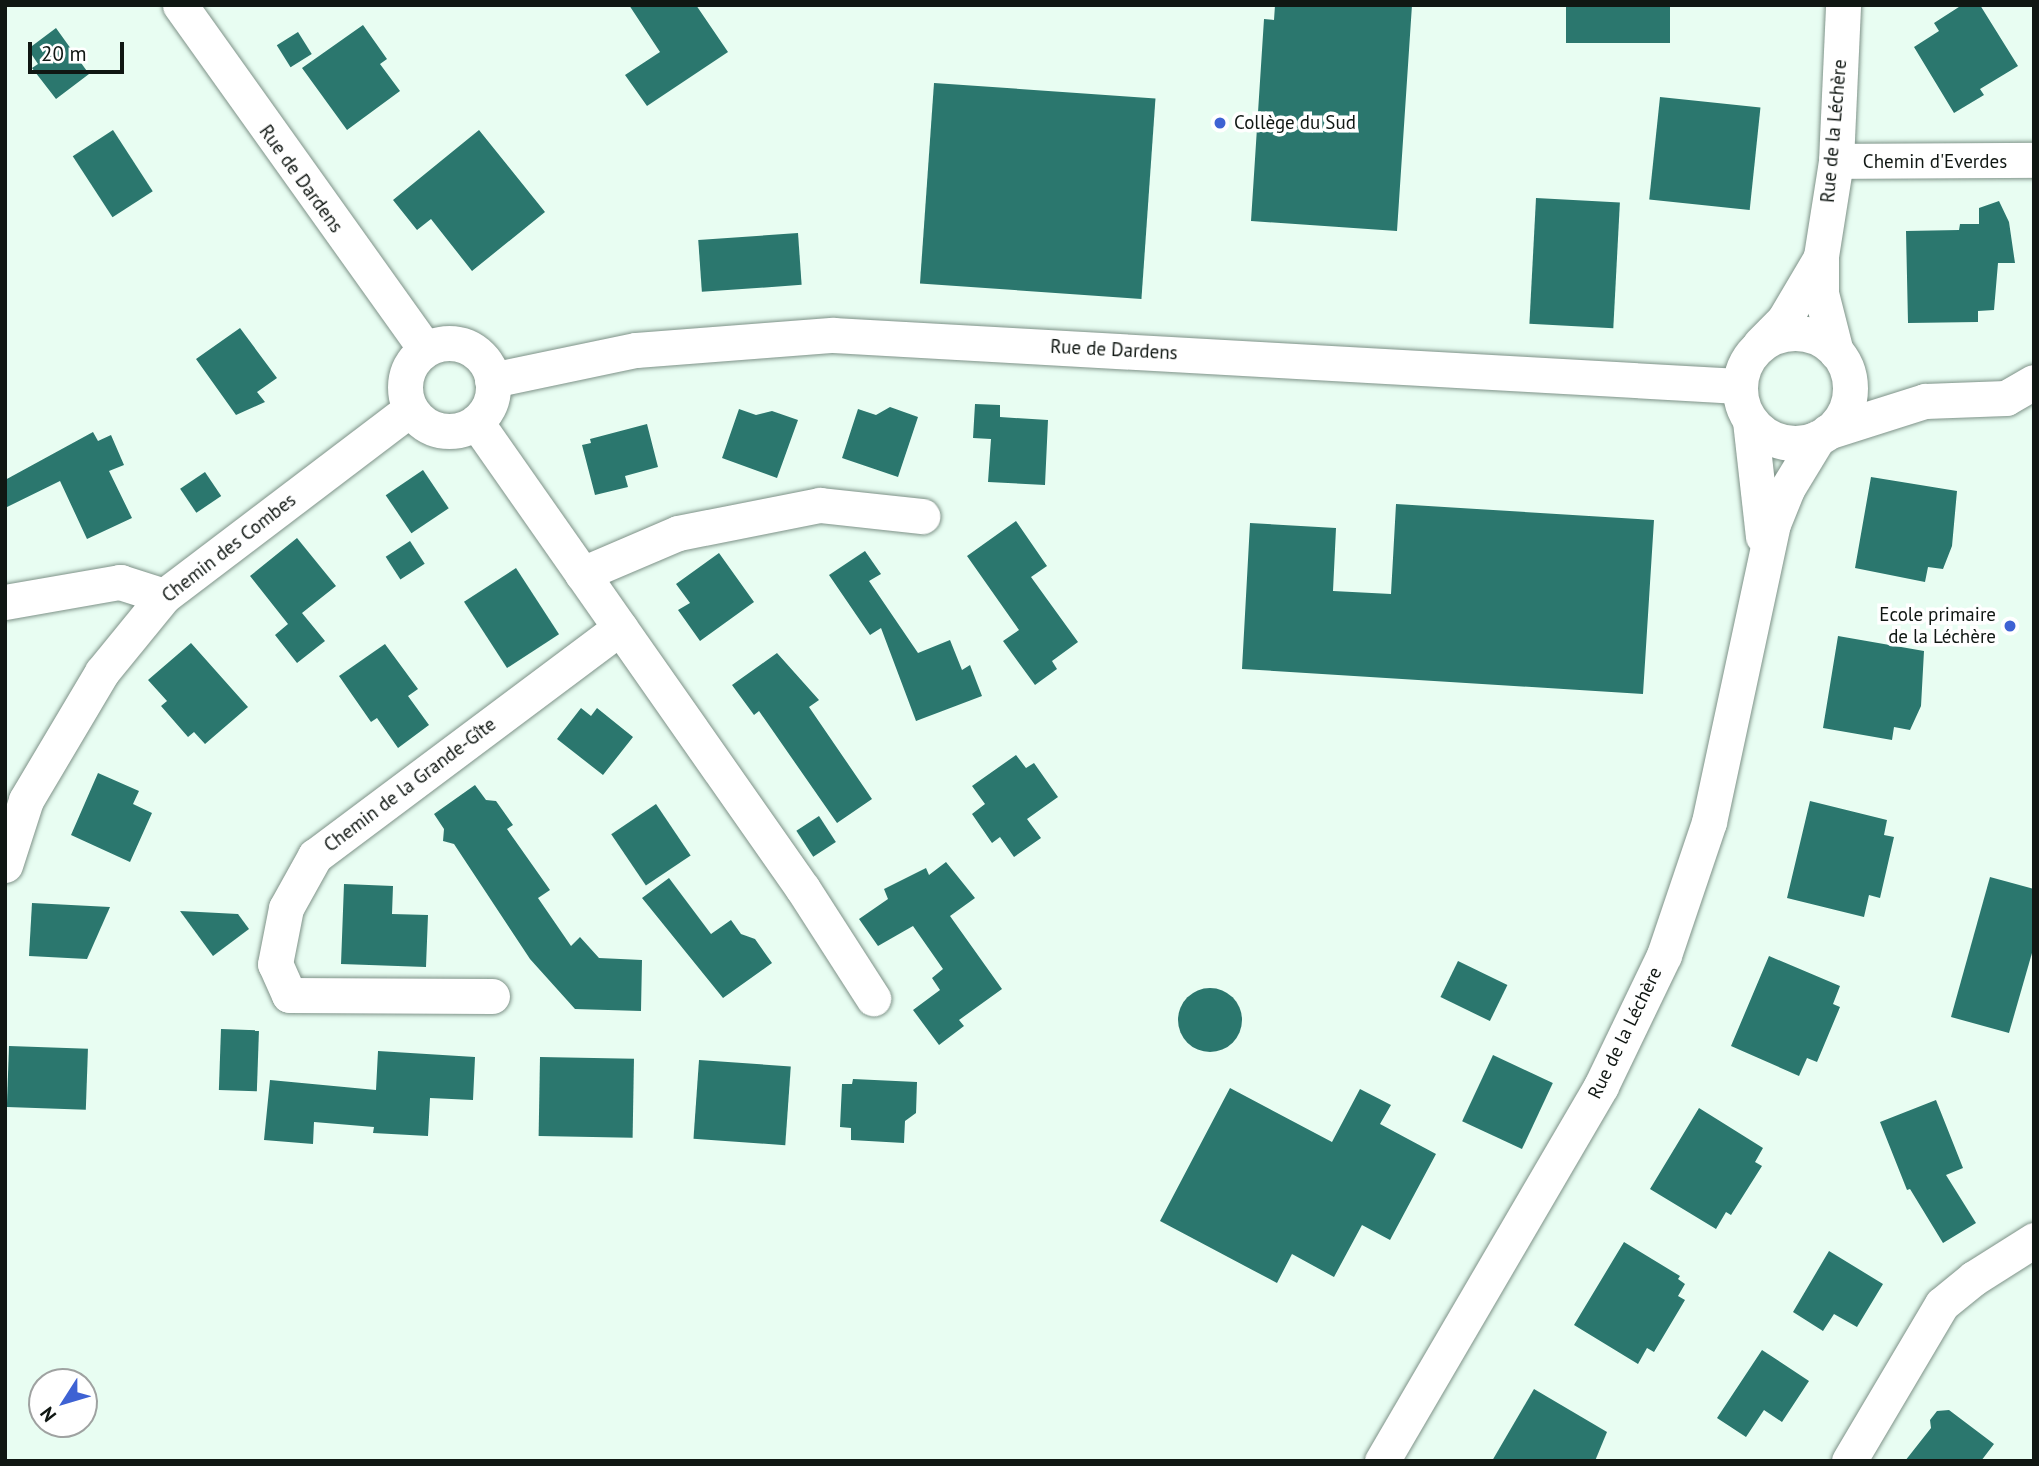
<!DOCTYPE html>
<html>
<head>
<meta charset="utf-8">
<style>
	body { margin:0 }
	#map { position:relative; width:2039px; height:1466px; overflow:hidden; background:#e8fdf2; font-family:"PT Sans",sans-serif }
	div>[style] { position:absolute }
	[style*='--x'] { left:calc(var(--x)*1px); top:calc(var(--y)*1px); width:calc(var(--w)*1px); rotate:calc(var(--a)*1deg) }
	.building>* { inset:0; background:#2b776e; transform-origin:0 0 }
	.round { border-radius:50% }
	.roads { filter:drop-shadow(0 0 2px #7e9288) drop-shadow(0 0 2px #7e9288) }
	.minor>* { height:35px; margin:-17.5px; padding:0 17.5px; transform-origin:17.5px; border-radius:17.5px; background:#fff }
	.minor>.ring { margin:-17.5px; padding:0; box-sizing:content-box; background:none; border:35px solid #fff; border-radius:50% }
	.dots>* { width:19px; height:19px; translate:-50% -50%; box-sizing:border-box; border:4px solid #fff; border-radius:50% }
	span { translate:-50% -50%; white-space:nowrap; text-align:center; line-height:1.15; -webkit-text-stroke:7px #fff; paint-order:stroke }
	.poi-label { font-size:19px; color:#101713 }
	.left { translate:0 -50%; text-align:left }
	.right { translate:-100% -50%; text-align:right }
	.street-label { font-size:19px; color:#101713 }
	.frame { position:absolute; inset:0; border:7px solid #101713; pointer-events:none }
	.north { position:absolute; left:28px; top:1368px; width:70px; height:70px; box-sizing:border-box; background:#fff; border:2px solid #9fa2a1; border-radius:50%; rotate:233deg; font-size:19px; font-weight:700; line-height:28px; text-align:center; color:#101713 }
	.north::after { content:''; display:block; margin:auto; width:24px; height:32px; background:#3e62d3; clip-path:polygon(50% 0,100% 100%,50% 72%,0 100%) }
	.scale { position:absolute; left:28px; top:42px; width:96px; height:32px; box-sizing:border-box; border:4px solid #101713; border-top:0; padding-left:9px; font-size:21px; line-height:24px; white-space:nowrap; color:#101713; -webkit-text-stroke:5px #fff; paint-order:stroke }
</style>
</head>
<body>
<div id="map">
	<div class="building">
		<i style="clip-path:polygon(629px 5px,696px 5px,728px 52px,647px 106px,625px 75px,660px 52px)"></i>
		<i style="clip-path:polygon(1275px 5px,1412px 5px,1397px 231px,1251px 221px,1264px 19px,1274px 20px)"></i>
		<i style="left:1566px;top:5px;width:104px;height:38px"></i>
		<i style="clip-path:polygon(1962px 5px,1980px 5px,2018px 66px,1980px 89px,1984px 95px,1954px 113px,1914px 47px,1939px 31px,1934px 23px)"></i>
		<i style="clip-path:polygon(363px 25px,387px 59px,380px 64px,400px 91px,347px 130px,302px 68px)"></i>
		<i style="clip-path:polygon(56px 28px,89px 74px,56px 99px,32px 68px,38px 64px,28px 49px)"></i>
		<i style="left:298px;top:32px;width:26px;height:25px;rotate:58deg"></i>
		<i style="left:934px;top:83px;width:222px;height:201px;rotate:4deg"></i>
		<i style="left:1660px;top:97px;width:101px;height:103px;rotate:6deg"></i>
		<i style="left:113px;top:130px;width:73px;height:48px;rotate:57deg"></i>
		<i style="clip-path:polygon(479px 130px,545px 212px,472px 271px,431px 219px,417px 230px,393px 200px)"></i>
		<i style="left:1536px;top:198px;width:84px;height:126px;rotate:3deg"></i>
		<i style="clip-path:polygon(1999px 201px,2009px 222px,2015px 263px,1998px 263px,1994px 310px,1978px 311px,1978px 322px,1908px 323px,1906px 231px,1959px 230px,1960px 224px,1979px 224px,1979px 208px)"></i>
		<i style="left:798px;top:233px;width:52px;height:100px;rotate:86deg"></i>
		<i style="clip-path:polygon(240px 328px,277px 378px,257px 392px,265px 402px,236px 415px,196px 359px)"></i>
		<i style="clip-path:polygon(975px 404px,1000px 405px,1000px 417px,1048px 420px,1045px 485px,988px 482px,991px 439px,973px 438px)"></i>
		<i style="clip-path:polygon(890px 407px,918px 417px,898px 477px,842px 458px,858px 409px,876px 415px)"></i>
		<i style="clip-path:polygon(739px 409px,756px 415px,772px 411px,798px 420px,777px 478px,722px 458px)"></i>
		<i style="clip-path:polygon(647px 424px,658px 467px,625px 476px,628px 487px,595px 495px,582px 445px,591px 443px,590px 439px)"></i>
		<i style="clip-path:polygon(93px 432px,98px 441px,111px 435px,124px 465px,109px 471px,132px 518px,87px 539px,60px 481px,5px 508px,5px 480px)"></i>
		<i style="left:423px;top:470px;width:46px;height:45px;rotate:56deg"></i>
		<i style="left:205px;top:472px;width:29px;height:30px;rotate:56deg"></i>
		<i style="clip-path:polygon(1871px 477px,1957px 491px,1952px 546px,1943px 569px,1928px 567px,1925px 582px,1855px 568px)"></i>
		<i style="clip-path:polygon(1396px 504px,1654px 520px,1643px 694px,1242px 669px,1250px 523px,1336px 528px,1333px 591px,1391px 594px)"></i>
		<i style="clip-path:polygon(1016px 521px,1047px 566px,1031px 577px,1078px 642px,1052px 661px,1057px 669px,1035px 685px,1003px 641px,1019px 630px,967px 556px)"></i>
		<i style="clip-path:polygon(297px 538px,336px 586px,302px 613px,325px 641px,297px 663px,275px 635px,288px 624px,250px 576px)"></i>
		<i style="left:410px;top:541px;width:27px;height:29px;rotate:57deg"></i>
		<i style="clip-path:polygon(865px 551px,881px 574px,869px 581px,918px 653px,950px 640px,962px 670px,970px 665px,982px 696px,916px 721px,881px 628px,870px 635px,829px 575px)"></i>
		<i style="clip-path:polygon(719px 553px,754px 602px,700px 641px,678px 610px,690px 603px,676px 584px)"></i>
		<i style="left:516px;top:568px;width:79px;height:62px;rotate:57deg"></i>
		<i style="clip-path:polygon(1838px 636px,1924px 651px,1921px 706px,1910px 730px,1894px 727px,1892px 740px,1823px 728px)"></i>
		<i style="clip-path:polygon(191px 643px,248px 707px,205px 744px,194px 732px,188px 737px,161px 706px,167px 701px,148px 680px)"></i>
		<i style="clip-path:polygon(385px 644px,418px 689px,408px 696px,429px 725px,398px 748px,377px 718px,371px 722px,339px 676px)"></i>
		<i style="clip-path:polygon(777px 653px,819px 700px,809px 707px,872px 799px,837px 823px,759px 711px,754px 715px,732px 685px)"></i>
		<i style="clip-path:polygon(581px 708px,591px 716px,597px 708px,633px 737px,603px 775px,557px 739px)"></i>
		<i style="clip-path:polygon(1016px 755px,1026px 768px,1034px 763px,1058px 797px,1027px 819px,1041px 838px,1014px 857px,1000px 837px,992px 843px,972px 814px,985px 804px,972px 786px)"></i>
		<i style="clip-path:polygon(98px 773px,139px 791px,133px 804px,152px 813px,130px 862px,71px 835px)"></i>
		<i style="clip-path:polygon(475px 785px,486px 800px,496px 801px,513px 825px,507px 829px,550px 890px,538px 898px,571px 946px,580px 937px,599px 958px,642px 960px,641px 1011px,575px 1009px,530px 959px,454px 844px,443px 841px,444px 829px,434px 814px)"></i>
		<i style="clip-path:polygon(1810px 801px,1887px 820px,1884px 835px,1894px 837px,1886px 872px,1880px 898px,1869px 895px,1864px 917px,1787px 898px)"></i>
		<i style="left:656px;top:804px;width:62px;height:54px;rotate:56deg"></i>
		<i style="left:819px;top:816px;width:31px;height:27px;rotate:57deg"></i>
		<i style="clip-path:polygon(946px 862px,975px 898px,950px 916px,1002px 989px,959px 1020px,964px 1026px,939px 1045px,913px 1010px,940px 990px,932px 978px,943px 969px,913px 926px,878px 946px,859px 919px,888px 899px,884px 889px,926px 868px,929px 875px)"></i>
		<i style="clip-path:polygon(1990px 877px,2034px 889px,2034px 946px,2009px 1033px,1951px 1017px)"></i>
		<i style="clip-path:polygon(669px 878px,711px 934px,731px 920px,741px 934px,755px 939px,772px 963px,723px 998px,642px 898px)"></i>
		<i style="clip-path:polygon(344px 884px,393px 886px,392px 914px,428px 915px,426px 967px,341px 964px)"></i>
		<i style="clip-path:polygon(32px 903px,110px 907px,87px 959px,29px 956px)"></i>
		<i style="clip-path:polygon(180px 911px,238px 914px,249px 929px,213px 956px)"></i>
		<i style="clip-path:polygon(1769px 956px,1840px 986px,1833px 1004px,1840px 1007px,1817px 1062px,1807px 1058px,1799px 1076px,1731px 1046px)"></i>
		<i style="left:1458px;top:961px;width:55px;height:40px;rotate:26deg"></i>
		<i class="round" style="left:1178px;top:988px;width:64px;height:64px"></i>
		<i style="left:221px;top:1029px;width:38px;height:61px;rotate:2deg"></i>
		<i style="left:9px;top:1046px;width:79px;height:61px;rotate:2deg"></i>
		<i style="clip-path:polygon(378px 1051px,475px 1057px,473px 1100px,430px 1098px,428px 1136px,373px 1133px,374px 1127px,314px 1122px,313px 1144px,264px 1140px,270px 1080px,376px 1090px)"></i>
		<i style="left:1493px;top:1055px;width:66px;height:73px;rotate:25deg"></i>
		<i style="left:540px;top:1057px;width:94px;height:79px;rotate:1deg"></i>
		<i style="left:699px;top:1060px;width:92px;height:79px;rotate:4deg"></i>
		<i style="clip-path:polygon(853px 1079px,917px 1082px,916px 1113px,905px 1121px,904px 1143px,851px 1140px,851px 1128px,840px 1127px,842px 1084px,852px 1084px)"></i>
		<i style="clip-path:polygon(1230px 1088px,1332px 1142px,1360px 1089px,1391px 1105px,1380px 1124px,1436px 1154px,1390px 1240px,1362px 1225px,1334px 1277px,1292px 1254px,1277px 1283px,1160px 1221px)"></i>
		<i style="clip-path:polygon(1936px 1100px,1963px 1168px,1946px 1175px,1976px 1223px,1943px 1243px,1910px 1189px,1907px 1190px,1880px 1122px)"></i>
		<i style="clip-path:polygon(1699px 1108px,1763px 1148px,1755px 1162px,1762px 1166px,1731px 1215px,1726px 1212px,1716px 1229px,1650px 1189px)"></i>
		<i style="clip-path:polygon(1624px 1242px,1680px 1276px,1678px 1279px,1685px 1284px,1678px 1296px,1685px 1300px,1654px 1352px,1647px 1348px,1638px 1364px,1574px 1325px)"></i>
		<i style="clip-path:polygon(1829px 1251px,1883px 1284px,1857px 1327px,1834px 1314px,1823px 1331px,1793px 1312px)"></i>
		<i style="clip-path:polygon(1762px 1350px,1809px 1381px,1782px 1422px,1764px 1410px,1746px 1437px,1717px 1418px)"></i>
		<i style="clip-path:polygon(1534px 1389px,1607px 1432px,1595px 1461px,1492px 1461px)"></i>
		<i style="clip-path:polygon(1949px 1410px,1994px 1444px,1981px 1461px,1905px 1461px,1931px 1428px,1930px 1420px,1937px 1411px)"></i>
	</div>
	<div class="roads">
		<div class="minor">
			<i style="--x:180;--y:5;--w:422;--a:54.5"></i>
			<i style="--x:1836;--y:161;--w:198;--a:-0.3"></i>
			<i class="ring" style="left:1740px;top:333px;width:75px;height:75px"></i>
			<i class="ring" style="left:405px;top:343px;width:53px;height:53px"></i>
			<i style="--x:1760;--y:344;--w:34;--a:-45"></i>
			<i style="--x:1784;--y:320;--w:71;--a:-59.5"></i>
			<i style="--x:1836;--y:352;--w:61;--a:-104.3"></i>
			<i style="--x:1821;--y:293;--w:37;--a:-90"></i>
			<i style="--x:1821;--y:256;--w:96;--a:-81"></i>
			<i style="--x:1836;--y:161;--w:156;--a:-87.4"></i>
			<i style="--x:492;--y:380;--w:147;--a:-11.8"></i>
			<i style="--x:636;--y:350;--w:198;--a:-4.4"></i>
			<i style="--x:833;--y:335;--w:907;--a:3.22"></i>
			<i style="--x:1750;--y:421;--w:116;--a:83.6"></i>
			<i style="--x:476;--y:422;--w:570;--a:55"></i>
			<i style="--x:803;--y:889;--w:130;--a:57.3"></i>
			<i style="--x:1827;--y:432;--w:103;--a:-17.6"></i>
			<i style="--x:1925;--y:401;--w:81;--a:-2.1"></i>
			<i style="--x:2006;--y:398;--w:32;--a:-30"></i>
			<i style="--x:582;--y:574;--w:104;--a:-23.1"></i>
			<i style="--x:678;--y:533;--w:145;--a:-11.2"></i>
			<i style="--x:820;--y:505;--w:103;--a:6.2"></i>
			<i style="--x:5;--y:602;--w:117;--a:-9.9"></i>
			<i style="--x:120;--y:582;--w:46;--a:17.7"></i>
			<i style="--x:5;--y:865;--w:68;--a:-72.1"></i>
			<i style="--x:26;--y:800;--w:149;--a:-59.3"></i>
			<i style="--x:102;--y:672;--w:98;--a:-50.8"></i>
			<i style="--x:164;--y:596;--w:309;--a:-37.2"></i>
			<i style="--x:492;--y:996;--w:203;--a:-179.7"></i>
			<i style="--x:289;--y:995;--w:34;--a:-114"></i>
			<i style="--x:275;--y:964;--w:57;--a:-78.9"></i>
			<i style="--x:286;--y:908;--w:60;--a:-60.9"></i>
			<i style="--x:315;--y:856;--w:381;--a:-36.8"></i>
			<i style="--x:1382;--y:1461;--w:434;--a:-59.7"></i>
			<i style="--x:1601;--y:1086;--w:145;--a:-64.3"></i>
			<i style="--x:1664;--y:955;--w:140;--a:-71.3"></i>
			<i style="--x:1709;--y:822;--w:305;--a:-77.9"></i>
			<i style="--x:1773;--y:524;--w:38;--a:-68"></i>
			<i style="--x:1787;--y:489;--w:60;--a:-58.7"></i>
			<i style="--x:1849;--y:1461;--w:182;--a:-59.4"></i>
			<i style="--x:1942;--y:1304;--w:41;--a:-39.1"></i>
			<i style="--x:1974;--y:1278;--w:71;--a:-32.3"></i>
		</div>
	</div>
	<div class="dots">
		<i style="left:1220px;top:123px;background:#3e62d3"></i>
		<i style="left:2010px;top:626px;background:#3e62d3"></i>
	</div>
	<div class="poi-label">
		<span class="left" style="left:1234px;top:123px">Collège du Sud</span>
		<span class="right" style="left:1996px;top:626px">Ecole primaire<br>de la Léchère</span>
	</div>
	<div class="street-label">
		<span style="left:1834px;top:131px;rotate:-85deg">Rue de la Léchère</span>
		<span style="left:1935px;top:162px">Chemin d'Everdes</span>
		<span style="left:301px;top:179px;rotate:54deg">Rue de Dardens</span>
		<span style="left:1114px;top:350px;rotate:3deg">Rue de Dardens</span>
		<span style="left:229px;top:548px;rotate:-38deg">Chemin des Combes</span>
		<span style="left:410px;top:785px;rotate:-37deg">Chemin de la Grande-Gîte</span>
		<span style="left:1625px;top:1033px;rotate:-64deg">Rue de la Léchère</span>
	</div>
	<div class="frame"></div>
	<div class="north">N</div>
	<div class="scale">20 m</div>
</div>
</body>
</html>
